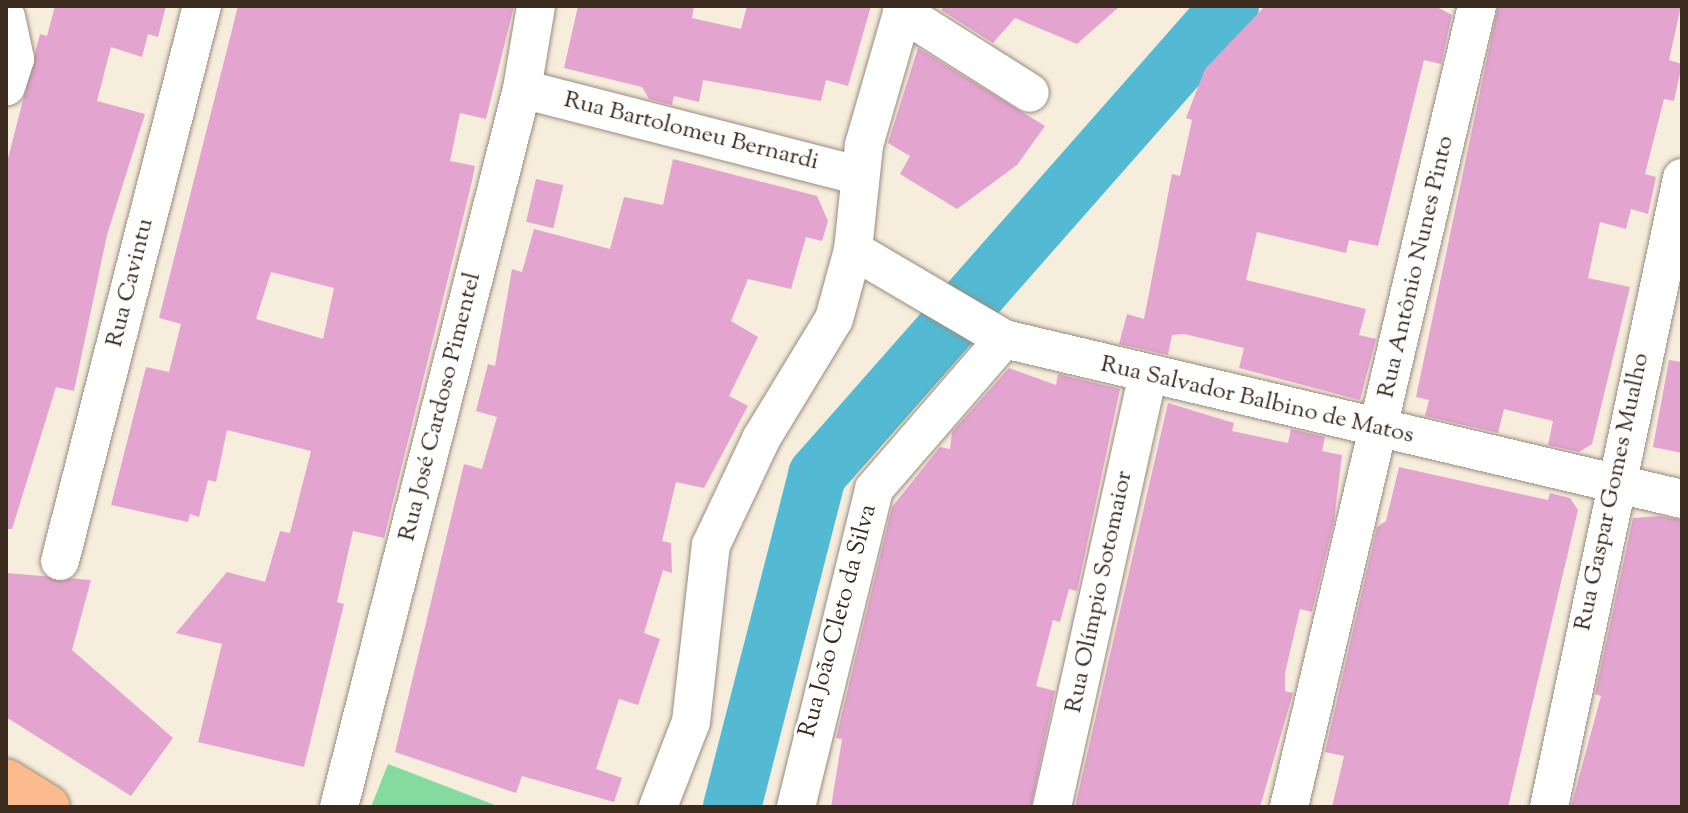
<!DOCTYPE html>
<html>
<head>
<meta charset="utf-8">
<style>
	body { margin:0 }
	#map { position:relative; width:1688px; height:813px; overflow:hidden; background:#f7eddd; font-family:"Sorts Mill Goudy",serif }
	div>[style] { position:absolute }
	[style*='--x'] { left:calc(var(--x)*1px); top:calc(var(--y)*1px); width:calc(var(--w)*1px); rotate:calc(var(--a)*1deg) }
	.green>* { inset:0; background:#85db9f }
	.river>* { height:58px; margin:-29px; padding:0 29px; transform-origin:29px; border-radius:29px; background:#54b9d2 }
	.building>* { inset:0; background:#e3a4d0; transform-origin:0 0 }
	.roads { filter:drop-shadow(0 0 2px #998c7e) drop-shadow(0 0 2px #998c7e) }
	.street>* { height:38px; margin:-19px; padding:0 19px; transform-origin:19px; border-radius:19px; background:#fff }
	.primary>* { height:44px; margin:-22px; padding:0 22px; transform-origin:22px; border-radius:22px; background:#fbbb8d }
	span { translate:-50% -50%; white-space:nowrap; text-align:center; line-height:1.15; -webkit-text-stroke:6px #fff; paint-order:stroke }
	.street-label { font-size:24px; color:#3b2a1e }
	.frame { position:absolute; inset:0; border:8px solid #3b2a1e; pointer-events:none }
</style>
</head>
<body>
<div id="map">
	<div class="green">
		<i style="clip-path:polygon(388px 764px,500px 807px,371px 807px)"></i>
	</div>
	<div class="river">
		<i style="--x:732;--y:807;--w:343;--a:-75.6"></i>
		<i style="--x:817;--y:475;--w:625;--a:-48.63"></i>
	</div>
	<div class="building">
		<i style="clip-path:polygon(55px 6px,166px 6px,158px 37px,148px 34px,142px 57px,111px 47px,97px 101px,145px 114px,107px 235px,74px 391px,56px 387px,12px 529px,6px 529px,6px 166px,40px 34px,47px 36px)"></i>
		<i style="clip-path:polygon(evenodd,238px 6px,514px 6px,486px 119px,460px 113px,450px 161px,475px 166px,472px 181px,384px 538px,353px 531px,337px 602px,344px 604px,304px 767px,198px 742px,222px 644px,176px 633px,227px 572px,265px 582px,280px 531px,290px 533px,311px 451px,227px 430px,216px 482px,208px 480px,199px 517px,190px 514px,188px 522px,111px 505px,146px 367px,169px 372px,181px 324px,159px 318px,238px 6px,271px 272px,334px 288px,323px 339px,256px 319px,271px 272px)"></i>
		<i style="clip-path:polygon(578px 6px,694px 6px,692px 18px,741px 29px,747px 6px,871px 6px,848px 86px,826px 80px,821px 101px,703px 80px,699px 102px,674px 96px,672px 105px,649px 99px,642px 87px,564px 68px)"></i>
		<i style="clip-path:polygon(944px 6px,1120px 6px,1077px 44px,1015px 18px,993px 43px,941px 10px)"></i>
		<i style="clip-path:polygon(1265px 6px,1435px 6px,1452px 15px,1441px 64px,1424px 60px,1378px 246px,1349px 240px,1346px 253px,1257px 232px,1246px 280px,1366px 309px,1359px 335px,1376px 339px,1360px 400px,1239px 368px,1244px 348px,1184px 334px,1172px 335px,1168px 355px,1119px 344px,1127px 314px,1144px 319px,1172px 174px,1180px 176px,1192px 120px,1186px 118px,1205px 69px)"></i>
		<i style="clip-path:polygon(1498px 6px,1681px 6px,1669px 60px,1682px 64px,1674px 101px,1664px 99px,1645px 174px,1656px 177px,1648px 214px,1631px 209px,1626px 229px,1600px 222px,1588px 278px,1630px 287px,1592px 444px,1579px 452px,1548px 445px,1553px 421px,1504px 409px,1498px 433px,1425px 416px,1429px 400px,1416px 397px)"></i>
		<i style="clip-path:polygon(918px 48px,1045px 126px,1017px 165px,957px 209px,900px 174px,910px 156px,888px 143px)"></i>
		<i style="clip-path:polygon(673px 159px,817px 196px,828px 221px,822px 241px,806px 237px,791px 289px,748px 279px,731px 321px,758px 337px,729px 396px,748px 406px,704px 488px,676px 482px,662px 541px,671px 543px,672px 573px,663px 570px,644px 633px,660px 639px,638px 705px,619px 699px,596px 769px,622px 778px,614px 802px,522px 776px,516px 793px,395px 752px,464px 464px,482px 469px,497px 417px,476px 411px,488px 364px,495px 366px,512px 269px,522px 272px,534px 229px,610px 249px,624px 197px,663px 205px)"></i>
		<i style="left:536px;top:179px;width:28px;height:44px;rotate:13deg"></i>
		<i style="clip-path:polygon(1669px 360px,1682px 362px,1682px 453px,1653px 447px)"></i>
		<i style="clip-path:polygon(1009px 368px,1056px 385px,1058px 374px,1120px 389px,1077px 591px,1069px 589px,1060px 622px,1053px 620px,1036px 686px,1055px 691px,1031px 807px,831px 807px,842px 739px,836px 738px,892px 507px,940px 447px,950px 449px,952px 432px)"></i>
		<i style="clip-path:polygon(1168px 403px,1234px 423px,1232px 431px,1288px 443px,1291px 429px,1325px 437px,1322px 451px,1342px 455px,1334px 521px,1312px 612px,1300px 609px,1285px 673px,1285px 691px,1293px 693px,1260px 807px,1075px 807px)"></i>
		<i style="clip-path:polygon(1399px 467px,1548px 500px,1550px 493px,1570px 498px,1578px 510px,1508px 807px,1332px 807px,1344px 756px,1325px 752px,1377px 527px,1386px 521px)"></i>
		<i style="clip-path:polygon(1659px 516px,1682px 520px,1682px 807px,1571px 807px,1601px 696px,1595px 694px,1633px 518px)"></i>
		<i style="clip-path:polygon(6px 573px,91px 580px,72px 650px,173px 738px,131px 796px,6px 717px)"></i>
	</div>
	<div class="roads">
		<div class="street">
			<i style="--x:902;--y:12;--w:151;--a:32.3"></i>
			<i style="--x:6;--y:17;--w:43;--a:77.9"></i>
			<i style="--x:15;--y:59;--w:29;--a:108"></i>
			<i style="--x:522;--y:89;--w:349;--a:14.4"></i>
			<i style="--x:853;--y:250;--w:175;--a:30.5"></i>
			<i style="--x:1004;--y:339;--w:697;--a:13.28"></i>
			<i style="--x:60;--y:561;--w:573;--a:-75.65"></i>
			<i style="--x:339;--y:807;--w:741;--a:-75.7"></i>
			<i style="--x:522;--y:89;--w:84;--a:-80.4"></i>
			<i style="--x:658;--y:807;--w:91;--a:-68.8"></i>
			<i style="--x:691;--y:722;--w:178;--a:-83.6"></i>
			<i style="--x:711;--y:545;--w:117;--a:-64.7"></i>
			<i style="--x:761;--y:439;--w:140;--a:-58.7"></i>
			<i style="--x:834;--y:319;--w:72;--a:-74.6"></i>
			<i style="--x:853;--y:250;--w:106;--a:-84"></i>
			<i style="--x:864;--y:145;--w:145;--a:-73.9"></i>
			<i style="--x:796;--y:807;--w:327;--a:-76.2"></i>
			<i style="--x:874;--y:489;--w:198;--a:-49.1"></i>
			<i style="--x:1052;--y:807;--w:440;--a:-77.5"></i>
			<i style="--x:1289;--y:807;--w:823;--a:-76.79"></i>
			<i style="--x:1549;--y:807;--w:643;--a:-78.06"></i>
		</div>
		<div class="primary">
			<i style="--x:6;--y:781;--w:49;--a:31.8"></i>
		</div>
	</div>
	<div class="street-label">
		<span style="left:691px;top:132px;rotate:14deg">Rua Bartolomeu Bernardi</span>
		<span style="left:1417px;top:267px;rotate:-77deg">Rua Antônio Nunes Pinto</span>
		<span style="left:131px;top:283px;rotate:-76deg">Rua Cavintu</span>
		<span style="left:1257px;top:401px;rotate:13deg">Rua Salvador Balbino de Matos</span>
		<span style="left:441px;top:407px;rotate:-76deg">Rua José Cardoso Pimentel</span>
		<span style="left:1613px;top:492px;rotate:-78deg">Rua Gaspar Gomes Mualho</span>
		<span style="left:1100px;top:592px;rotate:-78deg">Rua Olímpio Sotomaior</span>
		<span style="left:839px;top:621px;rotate:-75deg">Rua João Cleto da Silva</span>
	</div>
	<div class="frame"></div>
</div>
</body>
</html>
